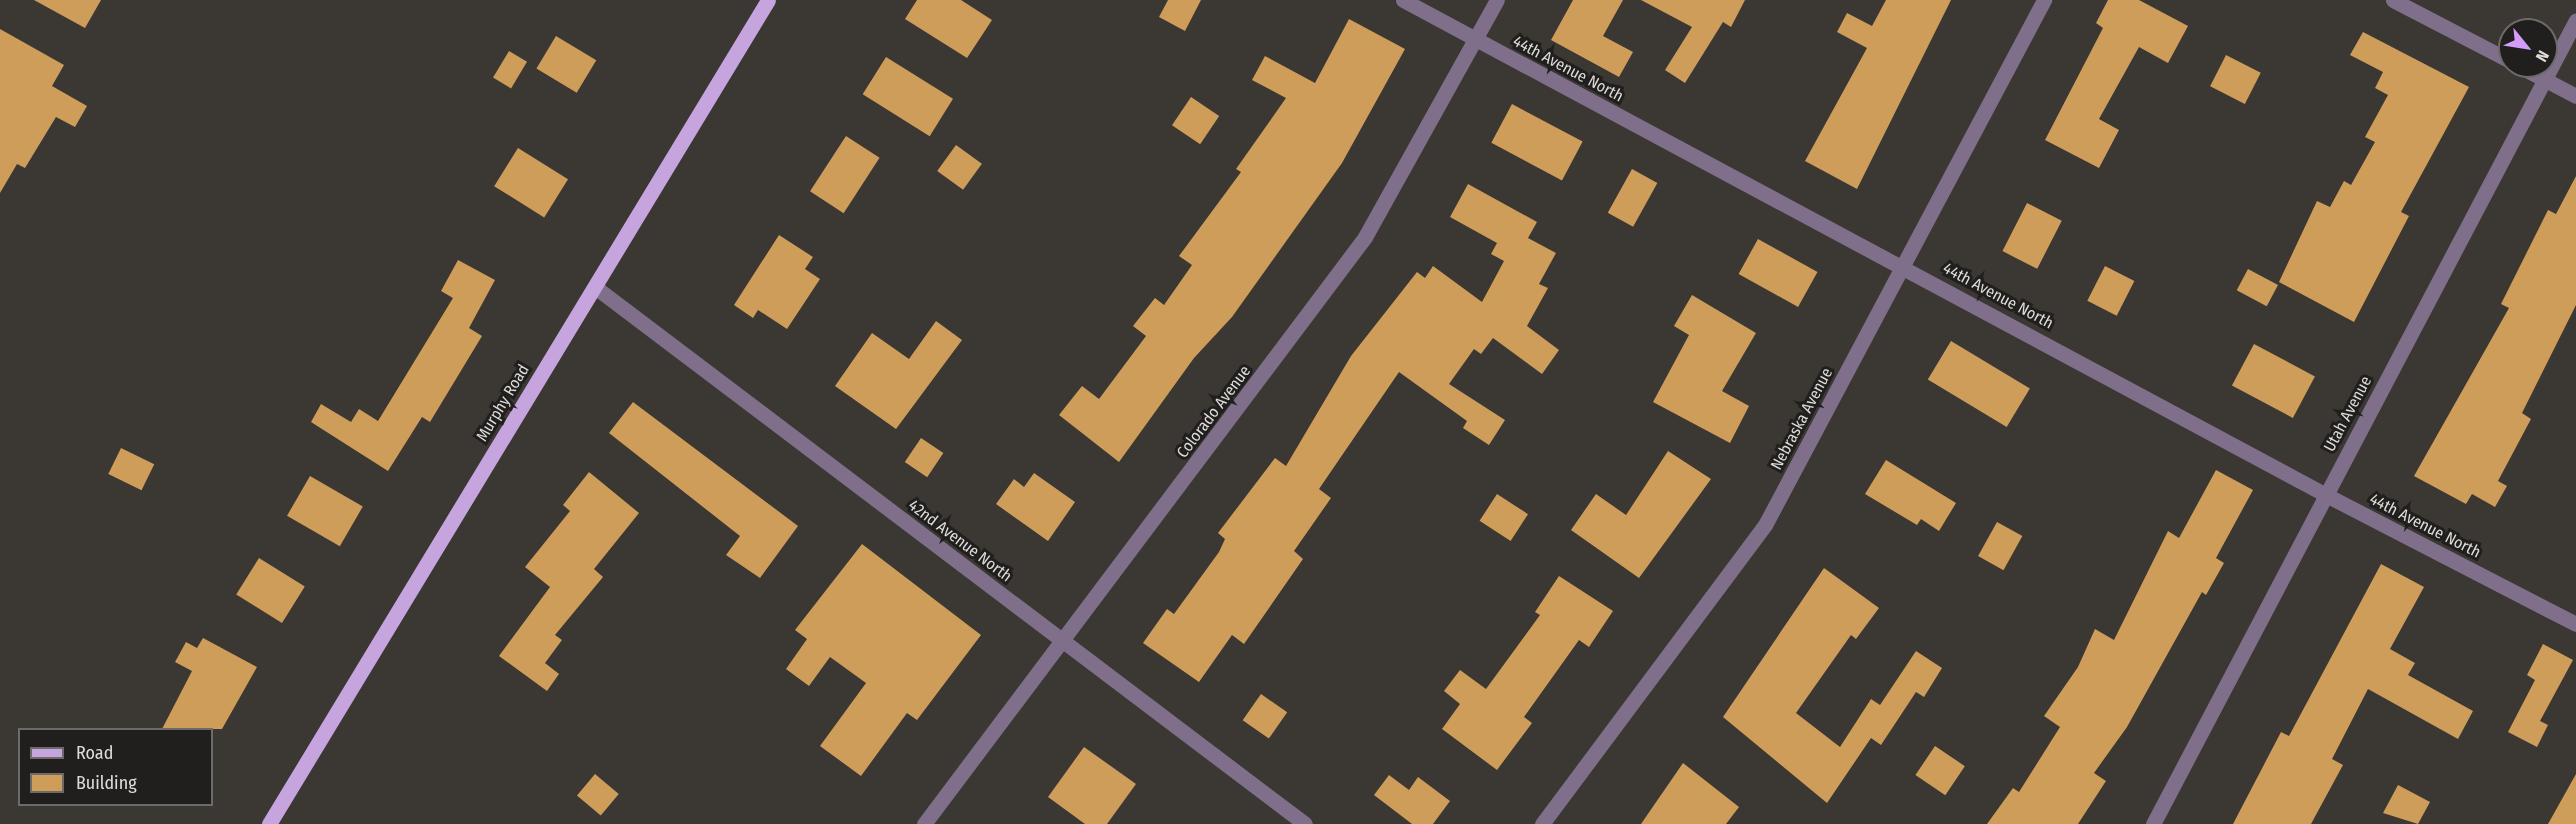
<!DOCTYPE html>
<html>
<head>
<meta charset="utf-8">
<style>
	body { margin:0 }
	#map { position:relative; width:2576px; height:824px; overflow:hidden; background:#3b3733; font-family:"Fira Sans Condensed",sans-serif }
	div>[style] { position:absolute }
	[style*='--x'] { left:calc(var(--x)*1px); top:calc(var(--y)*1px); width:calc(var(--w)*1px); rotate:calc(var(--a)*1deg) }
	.building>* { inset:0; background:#cf9d5a; transform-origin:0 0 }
	.minor>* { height:15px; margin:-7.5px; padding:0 7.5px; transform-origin:7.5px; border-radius:7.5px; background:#7f6f8b }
	.major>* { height:15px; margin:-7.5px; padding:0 7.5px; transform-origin:7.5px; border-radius:7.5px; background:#c6a5df }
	span { translate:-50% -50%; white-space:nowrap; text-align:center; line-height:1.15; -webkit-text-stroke:6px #201f1d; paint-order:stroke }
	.street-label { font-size:16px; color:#dfdcda }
	.legend { position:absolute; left:18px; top:728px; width:195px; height:78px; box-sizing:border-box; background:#201f1d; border:2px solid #6c6b69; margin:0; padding:8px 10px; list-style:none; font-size:18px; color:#dfdcda }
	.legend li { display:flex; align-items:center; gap:12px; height:30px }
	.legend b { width:30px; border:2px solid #6c6b69 }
	.north { position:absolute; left:2498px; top:18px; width:60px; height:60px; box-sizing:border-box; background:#201f1d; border:2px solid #6c6b69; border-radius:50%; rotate:120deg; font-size:16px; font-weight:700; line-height:24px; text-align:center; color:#dfdcda }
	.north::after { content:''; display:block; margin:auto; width:21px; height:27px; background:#d49cfb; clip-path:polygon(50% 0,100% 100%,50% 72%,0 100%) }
</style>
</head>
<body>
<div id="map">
	<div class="building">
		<i style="clip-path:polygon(34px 0,101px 0,85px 28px)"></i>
		<i style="clip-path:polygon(917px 0,961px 0,992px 20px,967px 58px,905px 19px)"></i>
		<i style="clip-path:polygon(1168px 0,1201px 0,1185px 31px,1159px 17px)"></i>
		<i style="clip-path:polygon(1573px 0,1623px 0,1603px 36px,1633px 52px,1619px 77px,1551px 40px)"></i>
		<i style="clip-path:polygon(1641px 0,1745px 0,1731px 27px,1723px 22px,1685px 83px,1665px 70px,1692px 27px)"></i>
		<i style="clip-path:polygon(1886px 0,1951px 0,1857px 189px,1805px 161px,1867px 48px,1837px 32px,1847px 13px,1872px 26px)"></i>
		<i style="clip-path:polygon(2108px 0,2139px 0,2188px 26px,2168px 63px,2139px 47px,2099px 119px,2119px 130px,2099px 168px,2045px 140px,2103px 28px,2096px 23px)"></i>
		<i style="clip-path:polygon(1349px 19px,1405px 49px,1342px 163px,1232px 317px,1194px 358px,1119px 462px,1059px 415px,1082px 386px,1099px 399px,1146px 336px,1133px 326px,1155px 298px,1164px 305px,1192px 265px,1179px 256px,1241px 172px,1236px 169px,1286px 98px,1252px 80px,1265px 56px,1315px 83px)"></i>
		<i style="clip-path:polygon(0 29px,64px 65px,52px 86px,87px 106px,75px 127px,56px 117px,25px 168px,17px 164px,0 193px)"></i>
		<i style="clip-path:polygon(2363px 32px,2469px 87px,2401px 212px,2409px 216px,2354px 322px,2279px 282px,2317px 201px,2330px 207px,2344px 181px,2351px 185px,2375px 142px,2365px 137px,2388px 95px,2375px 88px,2383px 72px,2350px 55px)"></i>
		<i style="left:556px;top:36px;width:47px;height:38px;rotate:31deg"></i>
		<i style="left:509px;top:51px;width:21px;height:31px;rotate:31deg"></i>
		<i style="left:2226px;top:55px;width:39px;height:35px;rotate:27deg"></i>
		<i style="left:886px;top:57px;width:79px;height:44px;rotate:32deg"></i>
		<i style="left:1191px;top:97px;width:34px;height:34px;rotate:34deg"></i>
		<i style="left:1512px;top:104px;width:80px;height:44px;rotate:28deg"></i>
		<i style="left:846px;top:136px;width:40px;height:66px;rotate:33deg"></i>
		<i style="left:956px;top:145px;width:32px;height:32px;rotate:36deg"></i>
		<i style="left:518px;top:148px;width:59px;height:45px;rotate:32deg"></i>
		<i style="left:1632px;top:169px;width:29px;height:50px;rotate:29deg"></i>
		<i style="clip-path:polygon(2576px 176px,2576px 305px,2522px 413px,2531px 419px,2498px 481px,2507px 486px,2495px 507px,2472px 494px,2466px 504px,2414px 476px,2509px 308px,2501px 304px,2548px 210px,2556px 214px)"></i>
		<i style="clip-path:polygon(1468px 184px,1537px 222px,1528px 238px,1556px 253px,1539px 284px,1548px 288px,1527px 326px,1559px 350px,1542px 374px,1493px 338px,1481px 354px,1474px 349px,1449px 384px,1505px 420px,1489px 445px,1463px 428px,1467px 421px,1399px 372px,1319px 489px,1331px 498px,1294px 551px,1303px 559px,1244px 644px,1232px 635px,1199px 682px,1143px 643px,1167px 609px,1174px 614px,1219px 552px,1225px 539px,1218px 533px,1275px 458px,1286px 466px,1351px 356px,1417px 272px,1425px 278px,1433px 266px,1482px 302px,1504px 261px,1491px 254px,1497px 243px,1450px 217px)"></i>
		<i style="left:2027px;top:203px;width:39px;height:54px;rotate:27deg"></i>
		<i style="clip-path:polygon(779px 235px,813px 257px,805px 269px,820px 279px,787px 329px,758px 310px,753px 318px,734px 305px)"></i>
		<i style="left:1758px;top:239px;width:68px;height:40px;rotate:29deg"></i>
		<i style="clip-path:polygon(458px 260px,495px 280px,469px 328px,482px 336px,430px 422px,422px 417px,388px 471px,311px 422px,321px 404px,351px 422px,359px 409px,378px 421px,453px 298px,441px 291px)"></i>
		<i style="left:2105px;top:266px;width:33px;height:39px;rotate:27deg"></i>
		<i style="left:2248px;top:269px;width:34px;height:24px;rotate:28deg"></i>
		<i style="clip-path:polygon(1692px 295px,1756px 333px,1722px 391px,1749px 406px,1730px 443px,1653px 402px,1689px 335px,1674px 326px)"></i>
		<i style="clip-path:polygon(936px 321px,962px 340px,896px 429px,835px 386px,872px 333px,909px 359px)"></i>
		<i style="left:1951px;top:341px;width:92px;height:45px;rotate:31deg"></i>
		<i style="left:2254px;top:344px;width:69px;height:47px;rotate:28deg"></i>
		<i style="clip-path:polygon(633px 402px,798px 526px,760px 578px,726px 555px,740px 536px,609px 433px)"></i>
		<i style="left:921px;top:438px;width:27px;height:29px;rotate:34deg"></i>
		<i style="left:121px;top:448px;width:37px;height:29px;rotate:26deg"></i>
		<i style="clip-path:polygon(1668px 451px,1711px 479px,1639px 578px,1571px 530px,1596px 494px,1626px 515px)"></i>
		<i style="clip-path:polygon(1886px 460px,1956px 503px,1939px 531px,1921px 519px,1917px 525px,1865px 494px)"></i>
		<i style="clip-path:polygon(2216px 470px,2253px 490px,2216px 558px,2224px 563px,2206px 595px,2202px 592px,2127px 727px,2094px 773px,2106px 781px,2078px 824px,1987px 824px,2013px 788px,2019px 792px,2060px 727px,2044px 716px,2078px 667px,2095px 629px,2114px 640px,2168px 531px,2179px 538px)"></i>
		<i style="clip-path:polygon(589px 472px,639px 513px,594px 569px,603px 577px,555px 635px,562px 640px,545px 663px,559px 674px,547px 691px,499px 656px,550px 587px,525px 567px,570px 511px,563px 505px)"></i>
		<i style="clip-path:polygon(1034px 473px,1075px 502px,1048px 541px,996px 504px,1014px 479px,1024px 487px)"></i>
		<i style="left:310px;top:476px;width:61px;height:46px;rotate:30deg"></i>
		<i style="left:1497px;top:494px;width:37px;height:32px;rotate:33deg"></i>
		<i style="left:1997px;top:522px;width:29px;height:39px;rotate:29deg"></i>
		<i style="clip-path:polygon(862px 544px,981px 635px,917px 720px,907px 713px,861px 776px,820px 746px,866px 683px,830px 657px,809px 686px,786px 669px,807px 639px,795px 630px)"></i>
		<i style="left:259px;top:558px;width:54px;height:43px;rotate:32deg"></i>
		<i style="clip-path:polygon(2381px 564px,2424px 587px,2390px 649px,2415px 663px,2408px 675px,2473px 711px,2458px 739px,2368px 689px,2332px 759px,2343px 765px,2311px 824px,2233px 824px,2281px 732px,2289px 736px)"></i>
		<i style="clip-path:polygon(1824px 568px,1879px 608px,1856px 639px,1851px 635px,1796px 713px,1840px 747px,1871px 699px,1880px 705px,1916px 651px,1942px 668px,1924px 697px,1916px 692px,1881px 745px,1871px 738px,1827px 803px,1723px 717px)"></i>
		<i style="clip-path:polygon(1559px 576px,1613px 611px,1589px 647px,1579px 640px,1524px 717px,1532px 723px,1497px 770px,1442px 729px,1460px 704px,1444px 691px,1460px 670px,1486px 689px,1540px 615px,1535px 612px)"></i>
		<i style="clip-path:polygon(203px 638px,257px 667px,222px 729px,162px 729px,192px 671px,175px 662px,186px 642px,197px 648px)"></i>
		<i style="clip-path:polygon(2543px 644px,2573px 660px,2540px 721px,2548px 725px,2537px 747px,2508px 732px,2535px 680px,2527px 675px)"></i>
		<i style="left:1261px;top:694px;width:32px;height:32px;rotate:35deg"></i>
		<i style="left:1935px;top:746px;width:36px;height:35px;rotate:34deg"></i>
		<i style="clip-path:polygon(1084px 747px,1136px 784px,1107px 824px,1085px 824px,1048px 797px)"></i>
		<i style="clip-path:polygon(1683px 763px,1739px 807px,1726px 824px,1641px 824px)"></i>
		<i style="left:595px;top:774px;width:31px;height:28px;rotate:40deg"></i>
		<i style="clip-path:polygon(2576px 774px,2576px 824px,2548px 824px)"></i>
		<i style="clip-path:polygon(1389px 775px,1409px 790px,1418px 777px,1450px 801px,1433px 824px,1412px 824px,1374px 795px)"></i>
		<i style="clip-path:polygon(2398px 785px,2430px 802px,2418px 824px,2383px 813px)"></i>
	</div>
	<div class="minor">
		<i style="--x:1403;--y:0;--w:1047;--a:28.2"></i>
		<i style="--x:2326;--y:495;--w:281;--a:27.3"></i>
		<i style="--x:2393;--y:0;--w:132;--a:27.5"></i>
		<i style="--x:2519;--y:66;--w:64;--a:27.8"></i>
		<i style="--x:595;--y:287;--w:890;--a:37.1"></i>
		<i style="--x:924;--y:824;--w:734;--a:-53.08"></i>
		<i style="--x:1365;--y:237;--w:271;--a:-60.9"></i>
		<i style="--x:1542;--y:824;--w:373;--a:-53.3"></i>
		<i style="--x:1765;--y:525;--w:595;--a:-62.01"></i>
		<i style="--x:2153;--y:824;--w:908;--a:-62.25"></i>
	</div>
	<div class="major">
		<i style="--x:269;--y:824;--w:963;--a:-58.8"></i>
	</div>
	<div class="street-label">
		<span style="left:1568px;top:69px;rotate:28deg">44th Avenue North</span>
		<span style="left:1998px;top:296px;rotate:28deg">44th Avenue North</span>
		<span style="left:503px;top:403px;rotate:-59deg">Murphy Road</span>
		<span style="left:1214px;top:412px;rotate:-53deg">Colorado Avenue</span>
		<span style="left:2348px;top:414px;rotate:-62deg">Utah Avenue</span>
		<span style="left:1802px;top:419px;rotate:-62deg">Nebraska Avenue</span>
		<span style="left:2425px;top:526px;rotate:27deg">44th Avenue North</span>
		<span style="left:960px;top:541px;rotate:37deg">42nd Avenue North</span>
	</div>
	<ul class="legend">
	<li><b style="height:8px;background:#c6a5df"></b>Road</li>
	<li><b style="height:16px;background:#cf9d5a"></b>Building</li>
	</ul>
	<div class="north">N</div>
</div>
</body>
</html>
